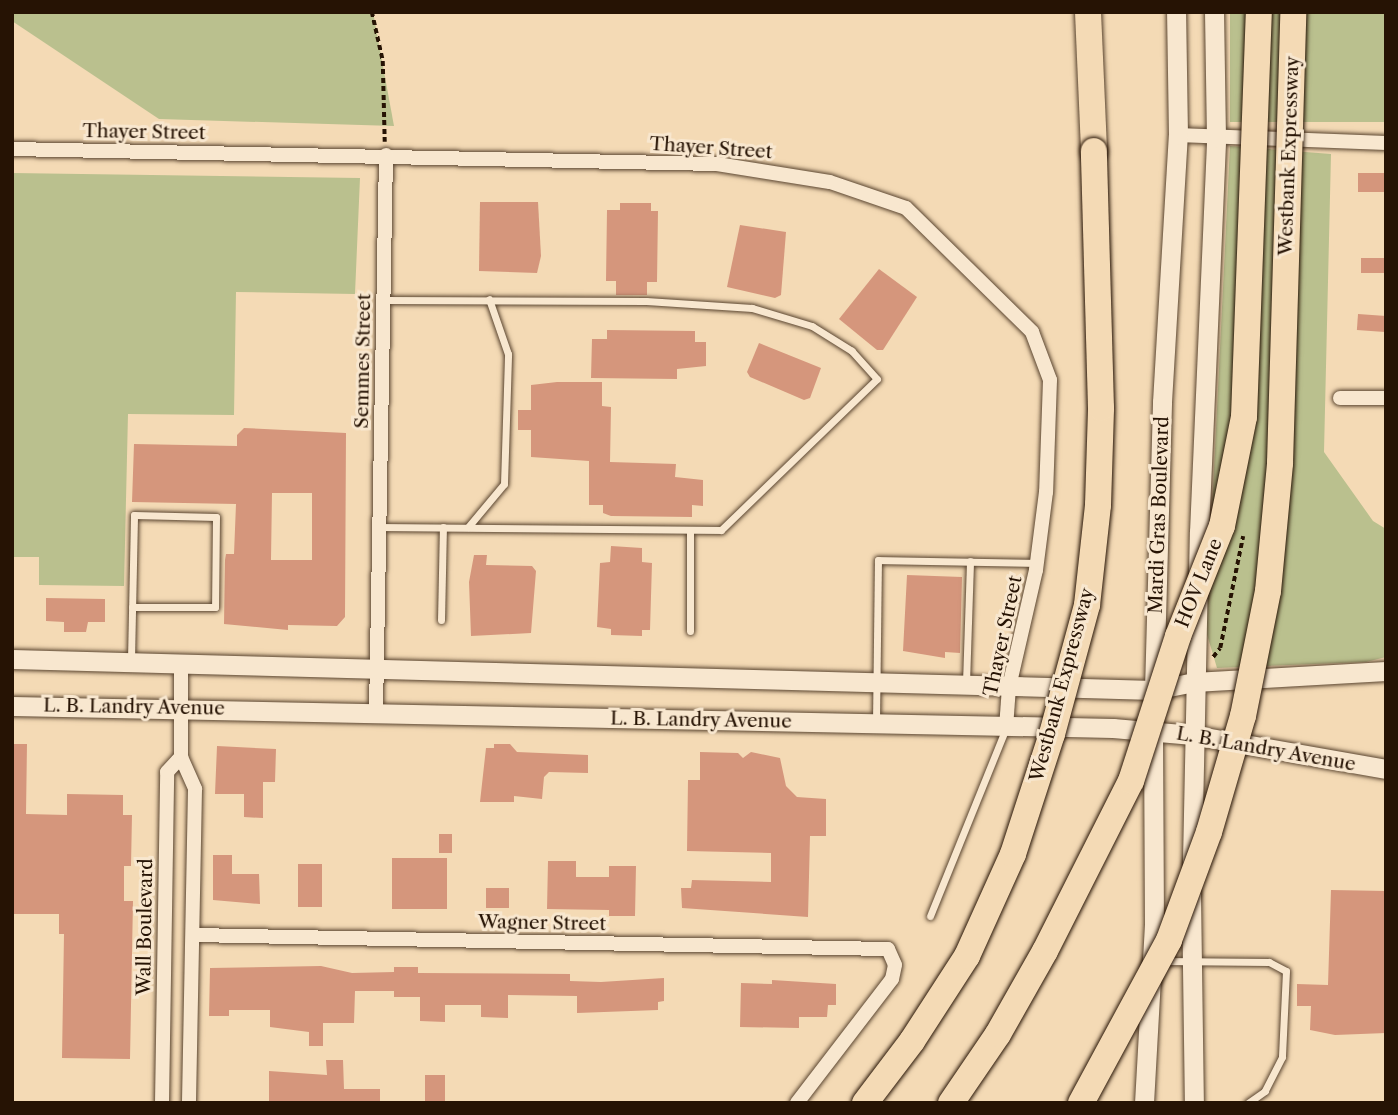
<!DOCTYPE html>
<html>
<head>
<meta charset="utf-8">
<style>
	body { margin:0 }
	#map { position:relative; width:1398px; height:1115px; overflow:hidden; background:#f4dab5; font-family:"Libre Caslon Text",serif }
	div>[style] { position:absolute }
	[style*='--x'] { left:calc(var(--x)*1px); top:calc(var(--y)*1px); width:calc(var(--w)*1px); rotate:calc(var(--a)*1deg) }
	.green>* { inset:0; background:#bac08e; transform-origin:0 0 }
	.building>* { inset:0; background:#d5967c; transform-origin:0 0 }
	.path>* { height:3.5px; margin-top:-1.75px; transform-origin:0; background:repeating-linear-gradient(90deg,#261304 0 5px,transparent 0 8.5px) }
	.roads { filter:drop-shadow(0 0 2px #5a4530) drop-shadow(0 0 2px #5a4530) }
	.lane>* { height:7px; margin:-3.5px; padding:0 3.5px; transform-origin:3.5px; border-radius:3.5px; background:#f8e7cf }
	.street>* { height:14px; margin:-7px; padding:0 7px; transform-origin:7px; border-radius:7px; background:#f8e7cf }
	.secondary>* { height:19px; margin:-9.5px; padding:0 9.5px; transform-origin:9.5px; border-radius:9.5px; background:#f8e7cf }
	.highway>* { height:26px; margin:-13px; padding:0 13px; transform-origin:13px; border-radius:13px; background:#f4dab5 }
	.bridges { filter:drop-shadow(0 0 2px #261304) drop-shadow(0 0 2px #261304) }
	.highway-bridge>* { height:26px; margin:-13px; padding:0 13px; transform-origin:13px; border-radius:13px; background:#f4dab5 }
	span { translate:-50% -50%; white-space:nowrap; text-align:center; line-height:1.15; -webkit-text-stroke:6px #f8e7cf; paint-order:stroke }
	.street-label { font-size:19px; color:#261304 }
	.frame { position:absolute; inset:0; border:14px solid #261304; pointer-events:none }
</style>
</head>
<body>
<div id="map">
	<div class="green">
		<i style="clip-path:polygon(12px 12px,373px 12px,394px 126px,159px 119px,12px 21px)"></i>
		<i style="left:1230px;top:12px;width:156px;height:110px"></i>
		<i style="clip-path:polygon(1230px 146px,1331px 154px,1324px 452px,1373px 521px,1386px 529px,1386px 657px,1366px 662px,1217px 668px,1206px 631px)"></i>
		<i style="clip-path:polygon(12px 173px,360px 178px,355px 294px,236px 292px,234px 415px,128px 414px,124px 586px,39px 585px,39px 557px,12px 557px)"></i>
	</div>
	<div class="building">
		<i style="left:1358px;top:173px;width:28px;height:19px"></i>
		<i style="clip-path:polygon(480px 202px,538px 202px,541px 256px,537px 273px,479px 271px)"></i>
		<i style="clip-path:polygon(620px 203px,651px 203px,651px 211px,658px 211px,657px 282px,647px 282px,647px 295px,616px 295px,616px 281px,606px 281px,607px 210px,620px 210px)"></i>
		<i style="clip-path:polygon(740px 225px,786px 232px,781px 295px,775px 298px,727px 287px)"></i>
		<i style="left:1361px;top:258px;width:25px;height:15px"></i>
		<i style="clip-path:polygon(879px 269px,917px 297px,883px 350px,877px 350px,839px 319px)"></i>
		<i style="left:1358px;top:314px;width:28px;height:16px;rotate:4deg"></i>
		<i style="clip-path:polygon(607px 330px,695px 331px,695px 342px,706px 342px,706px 366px,677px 369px,677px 379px,591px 378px,592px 339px,607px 339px)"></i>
		<i style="clip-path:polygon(759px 343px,821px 368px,810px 398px,804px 400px,750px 377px,747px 372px)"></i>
		<i style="clip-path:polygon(557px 382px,602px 382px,602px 406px,611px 407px,610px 462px,676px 464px,675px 477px,703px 480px,703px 506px,692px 505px,692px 517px,611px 516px,603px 513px,603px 505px,589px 505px,589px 461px,531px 457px,531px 430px,518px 430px,518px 410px,531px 410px,531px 385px)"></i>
		<i style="clip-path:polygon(evenodd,244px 428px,346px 433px,345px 617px,337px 626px,288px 625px,288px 630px,224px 624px,225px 560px,226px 554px,234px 554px,236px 504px,132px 502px,134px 444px,237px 446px,237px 435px,244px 428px,272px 493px,312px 493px,312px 560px,271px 560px,272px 493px)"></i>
		<i style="clip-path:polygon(611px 546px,642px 548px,642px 562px,652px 563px,650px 630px,642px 630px,642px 636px,611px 635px,611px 629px,597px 627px,600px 563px,610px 562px)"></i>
		<i style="clip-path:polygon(474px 555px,487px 555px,486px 565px,532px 566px,536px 571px,531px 633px,471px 636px,469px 582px)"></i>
		<i style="clip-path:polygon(907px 575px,962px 577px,960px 653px,945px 652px,945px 658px,903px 651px)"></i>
		<i style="clip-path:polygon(46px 598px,105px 599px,105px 622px,88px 622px,86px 632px,64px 632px,64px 622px,46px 621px)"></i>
		<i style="clip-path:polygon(12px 744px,27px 744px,26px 814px,67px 815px,67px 794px,123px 795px,123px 815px,132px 815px,131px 866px,124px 866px,124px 901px,133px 901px,130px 1059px,62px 1058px,64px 934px,59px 934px,59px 914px,12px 914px)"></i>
		<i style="clip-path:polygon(494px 744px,510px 744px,517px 752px,588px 755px,588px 773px,549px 772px,544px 777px,542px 799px,514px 796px,514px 802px,480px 802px,486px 748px,494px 748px)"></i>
		<i style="clip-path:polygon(217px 746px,276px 749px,275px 782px,263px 782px,263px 818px,244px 817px,244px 794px,215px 794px)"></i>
		<i style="clip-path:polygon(700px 752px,738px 753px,743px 758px,751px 752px,780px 758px,786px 786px,797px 797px,826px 799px,826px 836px,810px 836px,808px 917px,682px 908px,681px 888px,691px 888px,692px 880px,771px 882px,771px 853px,687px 851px,688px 780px,700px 780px)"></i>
		<i style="left:439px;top:834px;width:13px;height:19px"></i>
		<i style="clip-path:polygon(213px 855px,232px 855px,232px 874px,259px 874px,260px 904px,213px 900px)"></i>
		<i style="left:392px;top:858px;width:55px;height:51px"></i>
		<i style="clip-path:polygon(548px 861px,576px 861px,576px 877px,609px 877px,609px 866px,636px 866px,635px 916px,609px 916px,609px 910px,547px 909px)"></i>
		<i style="left:298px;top:864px;width:24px;height:43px"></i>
		<i style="left:486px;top:888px;width:23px;height:20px"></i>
		<i style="clip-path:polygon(1331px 890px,1386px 891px,1386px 1033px,1335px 1035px,1310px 1030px,1311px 1006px,1297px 1006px,1297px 984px,1328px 985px)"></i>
		<i style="clip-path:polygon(321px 966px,352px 973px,394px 972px,394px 967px,418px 967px,418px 973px,570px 974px,570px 981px,601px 982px,664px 978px,664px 1001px,658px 1002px,658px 1010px,577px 1013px,577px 996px,508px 995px,508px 1018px,481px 1017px,481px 1005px,445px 1005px,445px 1022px,420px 1021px,420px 997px,394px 997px,394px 991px,355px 991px,354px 1023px,323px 1023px,323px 1046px,309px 1046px,309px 1032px,270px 1027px,270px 1010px,229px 1010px,229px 1016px,209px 1016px,210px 968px)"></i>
		<i style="clip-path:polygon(772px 980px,836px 984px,836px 1005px,828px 1005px,827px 1017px,799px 1017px,799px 1028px,740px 1027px,741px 983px,772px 984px)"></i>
		<i style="clip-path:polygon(326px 1060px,343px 1060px,344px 1089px,380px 1089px,380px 1103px,269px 1103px,269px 1071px,327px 1075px)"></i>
		<i style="left:425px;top:1075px;width:20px;height:28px"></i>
	</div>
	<div class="path">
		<i style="--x:372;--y:12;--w:50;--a:77.3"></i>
		<i style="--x:383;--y:61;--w:81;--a:88.6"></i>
		<i style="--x:1213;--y:657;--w:11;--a:-52"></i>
		<i style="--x:1220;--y:648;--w:114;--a:-78.4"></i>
	</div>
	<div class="roads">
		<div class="lane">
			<i style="--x:381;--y:527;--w:340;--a:0.5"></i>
			<i style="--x:721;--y:530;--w:217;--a:-44.1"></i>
			<i style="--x:877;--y:379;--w:38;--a:-132"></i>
			<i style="--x:852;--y:351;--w:47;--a:-148"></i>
			<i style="--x:812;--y:326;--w:63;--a:-163.3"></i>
			<i style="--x:752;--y:308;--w:106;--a:-176.2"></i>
			<i style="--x:646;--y:301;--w:263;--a:-179.8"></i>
			<i style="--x:468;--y:527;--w:56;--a:-50.1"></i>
			<i style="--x:504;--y:484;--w:130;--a:-88.2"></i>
			<i style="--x:508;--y:354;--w:58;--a:-109.1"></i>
			<i style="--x:441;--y:620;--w:93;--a:-88.8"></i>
			<i style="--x:690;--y:631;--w:101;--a:-90"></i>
			<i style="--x:131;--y:660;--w:145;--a:-88.8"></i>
			<i style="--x:134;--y:515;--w:82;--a:1.4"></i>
			<i style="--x:216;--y:517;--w:90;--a:90.6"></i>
			<i style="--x:215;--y:607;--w:83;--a:180"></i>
			<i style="--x:966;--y:683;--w:122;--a:-88.1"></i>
			<i style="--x:876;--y:722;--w:162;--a:-89.3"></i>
			<i style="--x:878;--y:560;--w:158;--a:1.1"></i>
			<i style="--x:930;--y:916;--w:203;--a:-68"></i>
			<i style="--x:1164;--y:961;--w:105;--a:0.5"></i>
			<i style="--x:1269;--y:962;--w:19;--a:28"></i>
			<i style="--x:1286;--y:971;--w:86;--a:92.7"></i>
			<i style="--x:1282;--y:1057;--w:38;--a:117"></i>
			<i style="--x:1265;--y:1091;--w:21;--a:145"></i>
		</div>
		<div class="street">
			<i style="--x:1178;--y:135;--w:208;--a:2.2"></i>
			<i style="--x:12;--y:149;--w:705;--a:1.22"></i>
			<i style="--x:717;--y:164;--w:114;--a:9.1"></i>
			<i style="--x:830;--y:182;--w:80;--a:18.9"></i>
			<i style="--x:906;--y:208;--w:177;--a:44.5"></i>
			<i style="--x:1032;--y:332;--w:51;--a:69.4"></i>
			<i style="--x:1050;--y:380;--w:112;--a:92"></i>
			<i style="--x:1046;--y:492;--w:79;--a:97.3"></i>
			<i style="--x:1036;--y:570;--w:120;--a:103"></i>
			<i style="--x:1009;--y:687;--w:41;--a:94.2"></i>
			<i style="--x:1340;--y:398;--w:46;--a:0"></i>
			<i style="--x:181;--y:662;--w:95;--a:90"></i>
			<i style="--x:181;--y:757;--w:35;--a:66"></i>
			<i style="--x:195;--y:789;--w:314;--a:91.1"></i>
			<i style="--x:376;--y:712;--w:557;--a:-88.97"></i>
			<i style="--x:194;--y:935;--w:694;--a:1.16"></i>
			<i style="--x:888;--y:949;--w:17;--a:66"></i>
			<i style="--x:895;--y:965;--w:14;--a:102"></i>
			<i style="--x:892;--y:979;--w:156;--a:127.5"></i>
			<i style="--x:162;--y:1103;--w:331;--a:-89.1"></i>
			<i style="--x:167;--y:772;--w:21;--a:-47"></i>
		</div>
		<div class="secondary">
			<i style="--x:12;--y:659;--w:1142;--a:1.55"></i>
			<i style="--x:1154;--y:690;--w:41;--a:-11.3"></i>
			<i style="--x:1194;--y:682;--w:192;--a:-3.3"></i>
			<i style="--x:1154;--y:690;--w:288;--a:-88.4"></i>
			<i style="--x:1162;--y:402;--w:267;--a:-86.6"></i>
			<i style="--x:1178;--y:135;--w:123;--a:-90.9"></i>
			<i style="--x:12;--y:706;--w:1101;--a:1.14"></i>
			<i style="--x:1113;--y:728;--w:80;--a:5"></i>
			<i style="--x:1193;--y:735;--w:196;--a:10"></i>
			<i style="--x:1192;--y:861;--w:329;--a:-88.8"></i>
			<i style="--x:1199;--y:532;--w:394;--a:-87.5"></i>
			<i style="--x:1216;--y:138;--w:126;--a:-90.9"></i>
			<i style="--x:1191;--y:895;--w:208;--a:89.2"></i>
			<i style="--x:1144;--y:1103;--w:178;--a:-86.8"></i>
			<i style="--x:1154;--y:925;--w:195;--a:-90.3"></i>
		</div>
		<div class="highway">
			<i style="--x:1088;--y:12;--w:139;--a:87.5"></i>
		</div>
	</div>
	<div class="bridges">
		<div class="highway-bridge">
			<i style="--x:865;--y:1103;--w:78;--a:-52.8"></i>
			<i style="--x:912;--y:1041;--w:101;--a:-57.1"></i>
			<i style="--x:967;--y:956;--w:112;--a:-65.7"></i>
			<i style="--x:1013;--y:854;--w:126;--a:-72"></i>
			<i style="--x:1052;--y:734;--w:134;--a:-74.8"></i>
			<i style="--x:1087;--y:605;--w:101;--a:-83.7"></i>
			<i style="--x:1098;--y:505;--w:97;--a:-88.2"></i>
			<i style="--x:1101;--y:408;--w:257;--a:-91.6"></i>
			<i style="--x:951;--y:1103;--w:83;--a:-55.7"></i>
			<i style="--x:998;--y:1034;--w:95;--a:-60.5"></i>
			<i style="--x:1045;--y:951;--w:191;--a:-63.2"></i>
			<i style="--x:1131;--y:781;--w:152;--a:-72"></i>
			<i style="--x:1178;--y:636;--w:118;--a:-68.2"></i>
			<i style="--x:1222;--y:526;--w:111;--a:-78.6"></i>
			<i style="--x:1244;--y:417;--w:405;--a:-87.9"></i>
			<i style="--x:1081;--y:1103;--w:185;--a:-61.6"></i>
			<i style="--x:1169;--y:940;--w:115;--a:-69.7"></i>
			<i style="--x:1209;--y:832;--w:121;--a:-73.7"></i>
			<i style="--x:1243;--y:716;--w:127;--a:-78.7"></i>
			<i style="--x:1268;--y:591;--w:129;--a:-84.6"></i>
			<i style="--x:1280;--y:463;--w:451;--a:-88.3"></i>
		</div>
	</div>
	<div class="street-label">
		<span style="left:144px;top:132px;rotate:1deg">Thayer Street</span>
		<span style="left:711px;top:148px;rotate:4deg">Thayer Street</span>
		<span style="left:1289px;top:156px;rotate:-88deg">Westbank Expressway</span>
		<span style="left:363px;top:361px;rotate:-89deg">Semmes Street</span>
		<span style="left:1159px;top:515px;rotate:-88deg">Mardi Gras Boulevard</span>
		<span style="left:1199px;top:583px;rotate:-68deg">HOV Lane</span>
		<span style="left:1003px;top:636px;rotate:-78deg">Thayer Street</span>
		<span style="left:1062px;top:685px;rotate:-75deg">Westbank Expressway</span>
		<span style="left:134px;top:707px;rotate:1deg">L. B. Landry Avenue</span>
		<span style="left:701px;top:720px;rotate:1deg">L. B. Landry Avenue</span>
		<span style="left:1266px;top:749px;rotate:10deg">L. B. Landry Avenue</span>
		<span style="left:542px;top:923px;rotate:1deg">Wagner Street</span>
		<span style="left:145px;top:927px;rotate:-89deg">Wall Boulevard</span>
	</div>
	<div class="frame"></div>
</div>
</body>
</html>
